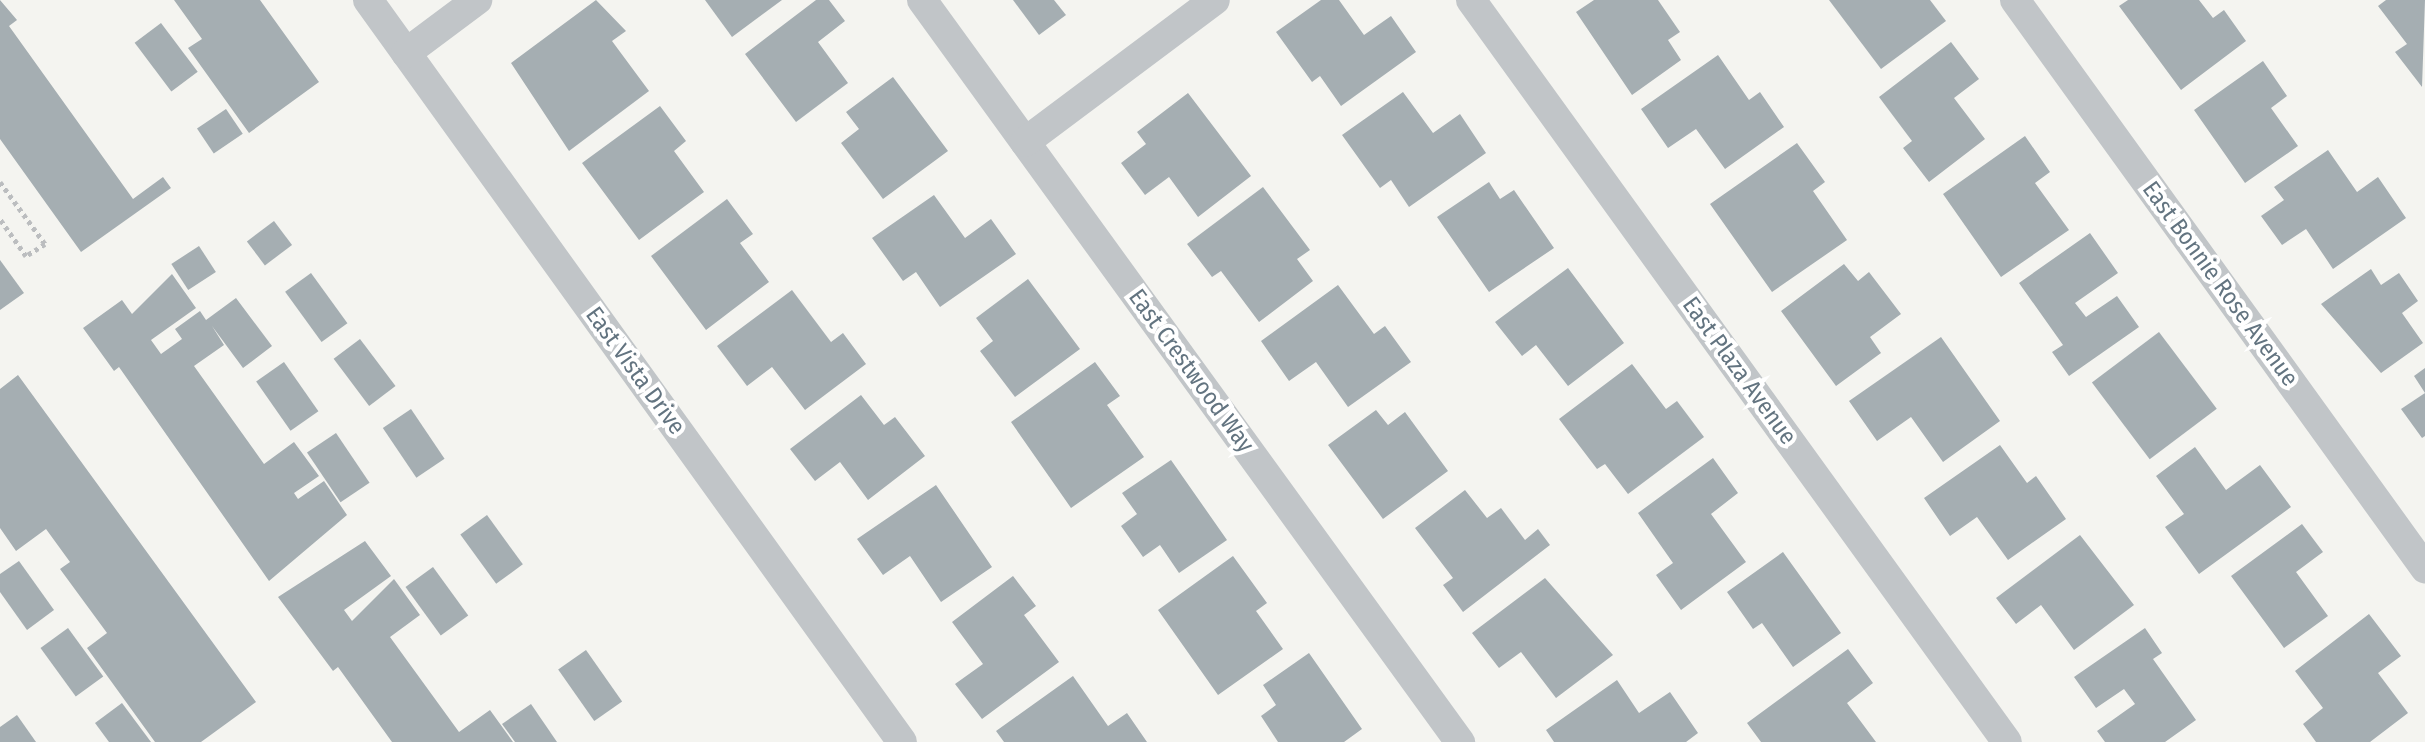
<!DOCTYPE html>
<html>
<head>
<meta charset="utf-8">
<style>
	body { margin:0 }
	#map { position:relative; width:2425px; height:742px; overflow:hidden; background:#f4f4f0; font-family:"Fira Sans Condensed",sans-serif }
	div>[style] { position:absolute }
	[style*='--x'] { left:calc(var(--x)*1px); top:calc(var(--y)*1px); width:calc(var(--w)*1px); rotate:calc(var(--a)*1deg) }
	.building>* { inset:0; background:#a5aeb2; transform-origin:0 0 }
	.path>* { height:5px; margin-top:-2.5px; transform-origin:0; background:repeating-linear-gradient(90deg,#bbbdbf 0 4px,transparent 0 8px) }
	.minor>* { height:30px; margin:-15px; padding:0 15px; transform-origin:15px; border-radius:15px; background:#c1c5c8 }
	span { translate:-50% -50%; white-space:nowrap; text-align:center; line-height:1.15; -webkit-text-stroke:8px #fff; paint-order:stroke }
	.street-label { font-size:24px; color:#637480 }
</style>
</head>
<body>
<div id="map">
	<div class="building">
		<i style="clip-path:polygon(0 0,17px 20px,9px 26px,133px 199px,163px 177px,171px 188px,81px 252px,0 139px)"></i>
		<i style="clip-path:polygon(174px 0,260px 0,319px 82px,249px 133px,188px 48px,202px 39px)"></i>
		<i style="clip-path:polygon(596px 0,626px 31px,612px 41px,649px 91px,569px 151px,511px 63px)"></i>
		<i style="clip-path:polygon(705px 0,782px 0,732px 37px)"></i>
		<i style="clip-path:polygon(816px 0,829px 0,845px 21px,818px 42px,848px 83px,796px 122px,745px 54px)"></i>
		<i style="clip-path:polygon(1013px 0,1054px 0,1066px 15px,1039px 35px)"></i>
		<i style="clip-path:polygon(1321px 0,1339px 0,1364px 35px,1391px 16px,1416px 52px,1341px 106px,1320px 76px,1312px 82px,1276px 32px)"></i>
		<i style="clip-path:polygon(1594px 0,1658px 0,1680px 32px,1668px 40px,1681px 60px,1632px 95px,1576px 12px)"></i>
		<i style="clip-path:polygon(1829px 0,1930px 0,1946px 21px,1881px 69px)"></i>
		<i style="clip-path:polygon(2128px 0,2199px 0,2213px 18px,2224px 10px,2246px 41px,2181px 90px,2119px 6px)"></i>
		<i style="clip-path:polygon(2386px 0,2425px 0,2422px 87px,2395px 52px,2407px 44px,2378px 6px)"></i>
		<i style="left:161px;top:23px;width:61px;height:33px;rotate:53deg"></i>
		<i style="clip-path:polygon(1951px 42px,1979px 79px,1954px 98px,1985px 139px,1929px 182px,1903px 148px,1912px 141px,1879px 97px)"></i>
		<i style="clip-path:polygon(1718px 55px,1749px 100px,1760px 92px,1784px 127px,1725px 169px,1696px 129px,1668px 148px,1641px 109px)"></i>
		<i style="clip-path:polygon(2263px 61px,2287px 96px,2271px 108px,2298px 146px,2245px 183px,2194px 110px)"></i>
		<i style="clip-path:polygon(893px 77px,948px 151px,883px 199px,841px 143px,859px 129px,846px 112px)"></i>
		<i style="clip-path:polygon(1403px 92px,1433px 133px,1460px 114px,1486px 153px,1409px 207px,1391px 180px,1380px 188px,1342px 135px)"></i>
		<i style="clip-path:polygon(1188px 93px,1251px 176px,1198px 217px,1169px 177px,1145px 195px,1121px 163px,1146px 144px,1137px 132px)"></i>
		<i style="clip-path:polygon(660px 106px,686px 141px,674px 151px,704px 192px,639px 240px,582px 163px)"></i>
		<i style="left:226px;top:109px;width:30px;height:35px;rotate:56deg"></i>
		<i style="clip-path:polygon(2025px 136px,2050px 172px,2035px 183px,2069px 230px,2001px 277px,1943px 194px)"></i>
		<i style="clip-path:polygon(1797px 143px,1825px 182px,1813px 191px,1847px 240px,1772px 292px,1710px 204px)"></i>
		<i style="clip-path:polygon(2328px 150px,2357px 192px,2378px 177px,2406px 218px,2333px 269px,2306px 229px,2282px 245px,2261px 216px,2284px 200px,2274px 187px)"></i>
		<i style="clip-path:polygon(1489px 182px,1500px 199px,1514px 190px,1554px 248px,1489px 292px,1437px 217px)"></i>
		<i style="clip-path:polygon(1263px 187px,1310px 250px,1297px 259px,1313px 281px,1259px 322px,1221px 271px,1212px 277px,1187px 244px)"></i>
		<i style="clip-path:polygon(934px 195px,965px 238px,991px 219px,1016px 254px,940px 307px,916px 272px,903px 281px,872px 238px)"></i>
		<i style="clip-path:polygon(727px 199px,753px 234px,740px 243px,769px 282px,706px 330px,651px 256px)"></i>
		<i style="left:274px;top:221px;width:30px;height:34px;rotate:53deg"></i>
		<i style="clip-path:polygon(2090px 233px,2118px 273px,2075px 303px,2086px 317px,2117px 296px,2139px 327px,2069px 376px,2052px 352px,2063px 345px,2019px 283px)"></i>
		<i style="left:199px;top:246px;width:31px;height:33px;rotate:57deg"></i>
		<i style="clip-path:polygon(0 260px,24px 293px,0 310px)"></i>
		<i style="clip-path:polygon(1844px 264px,1858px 281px,1869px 272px,1901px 314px,1870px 337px,1881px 353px,1836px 386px,1781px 311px)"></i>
		<i style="clip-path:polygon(1568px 268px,1624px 343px,1568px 386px,1536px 345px,1522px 356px,1495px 322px)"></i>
		<i style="clip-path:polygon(2371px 269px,2381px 285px,2399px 273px,2418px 301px,2402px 313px,2423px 343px,2381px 373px,2321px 304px)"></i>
		<i style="left:311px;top:273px;width:62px;height:32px;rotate:54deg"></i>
		<i style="clip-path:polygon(172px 274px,196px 308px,151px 340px,161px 354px,182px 339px,175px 329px,200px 311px,206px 320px,236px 298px,272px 346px,243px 368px,212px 326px,224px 345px,194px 366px,264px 464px,294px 442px,319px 476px,294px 493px,298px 499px,324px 481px,347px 515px,269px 581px,119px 367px,114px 371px,83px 328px,122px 300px,132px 314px)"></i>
		<i style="clip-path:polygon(1028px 279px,1080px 349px,1015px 397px,980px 351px,993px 341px,976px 318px)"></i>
		<i style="clip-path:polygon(1338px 285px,1374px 334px,1385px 326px,1411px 362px,1348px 407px,1316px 362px,1289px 381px,1261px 341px)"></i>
		<i style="clip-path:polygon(792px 290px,831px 342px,843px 333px,866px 364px,805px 410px,772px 367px,747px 386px,717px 346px)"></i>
		<i style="left:2159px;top:332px;width:96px;height:84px;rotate:53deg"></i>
		<i style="clip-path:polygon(1941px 337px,2000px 421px,1943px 462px,1911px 417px,1877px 441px,1849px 401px)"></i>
		<i style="left:360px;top:339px;width:59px;height:33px;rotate:53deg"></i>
		<i style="left:284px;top:362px;width:60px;height:34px;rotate:55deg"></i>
		<i style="clip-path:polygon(1095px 362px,1120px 396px,1107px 405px,1144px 457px,1071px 508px,1011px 422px)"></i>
		<i style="clip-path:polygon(1632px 364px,1666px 409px,1677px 401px,1704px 437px,1628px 494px,1605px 464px,1597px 469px,1559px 419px)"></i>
		<i style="clip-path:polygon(2425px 368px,2425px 436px,2422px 438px,2401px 409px,2425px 393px,2414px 376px)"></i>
		<i style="clip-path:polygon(18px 375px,256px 702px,201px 742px,155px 742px,87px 648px,107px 633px,60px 569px,70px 562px,46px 529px,16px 551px,0 528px,0 389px)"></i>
		<i style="clip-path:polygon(861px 395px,884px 425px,895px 417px,925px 456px,868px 500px,840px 462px,815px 481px,790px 449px)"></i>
		<i style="left:411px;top:409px;width:60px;height:34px;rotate:56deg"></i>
		<i style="clip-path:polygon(1376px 410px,1388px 425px,1405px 412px,1448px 471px,1383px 519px,1328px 445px)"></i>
		<i style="left:336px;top:433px;width:60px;height:35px;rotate:56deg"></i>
		<i style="clip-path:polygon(2000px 445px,2027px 483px,2036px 476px,2066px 519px,2008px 560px,1977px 517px,1950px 536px,1924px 498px)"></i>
		<i style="clip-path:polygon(2195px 447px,2226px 490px,2260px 465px,2291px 507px,2199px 574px,2165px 527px,2184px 514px,2156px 476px)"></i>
		<i style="clip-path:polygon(1713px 458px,1738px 493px,1711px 514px,1746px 562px,1681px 610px,1656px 575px,1673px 563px,1638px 513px)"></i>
		<i style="clip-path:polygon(1171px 460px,1227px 540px,1179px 573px,1160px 545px,1143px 557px,1121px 526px,1137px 514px,1122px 493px)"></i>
		<i style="clip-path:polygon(936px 485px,992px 567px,941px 602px,910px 556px,883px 575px,857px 539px)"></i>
		<i style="clip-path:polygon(1465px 490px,1487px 518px,1501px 508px,1525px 540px,1538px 529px,1550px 545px,1463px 612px,1443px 585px,1453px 578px,1415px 528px)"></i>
		<i style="left:487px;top:515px;width:61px;height:33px;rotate:54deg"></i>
		<i style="clip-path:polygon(2302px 524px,2323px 552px,2296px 572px,2328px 616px,2284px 648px,2231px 576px)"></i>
		<i style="clip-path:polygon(2080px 535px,2134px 605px,2074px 650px,2041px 605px,2016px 624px,1996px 598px)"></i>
		<i style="clip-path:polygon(365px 541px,391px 576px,344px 610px,352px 621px,394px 579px,420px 615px,390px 637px,459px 732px,490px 710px,513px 742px,392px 742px,338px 667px,333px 671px,278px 597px)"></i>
		<i style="clip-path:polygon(1783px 552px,1841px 633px,1793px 667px,1762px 623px,1753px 629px,1727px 592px)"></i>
		<i style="clip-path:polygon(1233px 556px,1267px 603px,1256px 611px,1283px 649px,1218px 695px,1158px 610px)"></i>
		<i style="clip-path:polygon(19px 561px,54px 610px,27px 630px,0 592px,0 574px)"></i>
		<i style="left:433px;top:567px;width:60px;height:34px;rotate:54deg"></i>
		<i style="clip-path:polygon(1013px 576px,1036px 606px,1024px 615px,1059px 662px,982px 719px,955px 684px,983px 664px,952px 622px)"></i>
		<i style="clip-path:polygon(1545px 578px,1613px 655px,1556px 698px,1521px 652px,1499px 668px,1472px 633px)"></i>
		<i style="clip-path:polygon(2369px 614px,2401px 656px,2378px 673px,2408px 713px,2370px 742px,2316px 742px,2303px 724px,2323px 708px,2295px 671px)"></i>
		<i style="left:68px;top:628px;width:60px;height:34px;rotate:54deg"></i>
		<i style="clip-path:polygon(2145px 628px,2162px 653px,2153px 659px,2196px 720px,2165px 742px,2105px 742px,2097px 731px,2135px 704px,2124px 689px,2096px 708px,2074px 677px)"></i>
		<i style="clip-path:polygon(1848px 649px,1873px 683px,1847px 703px,1876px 742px,1761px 742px,1747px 723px)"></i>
		<i style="left:586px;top:650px;width:63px;height:34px;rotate:55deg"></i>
		<i style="clip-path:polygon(1309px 653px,1362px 729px,1344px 742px,1278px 742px,1261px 716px,1276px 705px,1263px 685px)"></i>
		<i style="clip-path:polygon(1073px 676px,1108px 726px,1127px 713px,1147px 742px,1004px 742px,996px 731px)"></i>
		<i style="clip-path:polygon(1617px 680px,1639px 713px,1670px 692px,1698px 733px,1686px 742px,1554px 742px,1546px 730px)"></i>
		<i style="clip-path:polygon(122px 703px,151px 742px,109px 742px,95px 723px)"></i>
		<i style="clip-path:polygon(531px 704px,557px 742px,515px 742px,502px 724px)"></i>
		<i style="clip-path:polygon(17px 715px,36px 742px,0 742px,0 727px)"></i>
	</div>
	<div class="path">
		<i style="--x:0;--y:182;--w:77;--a:54"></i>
		<i style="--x:45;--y:244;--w:22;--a:148"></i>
		<i style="--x:26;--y:256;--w:45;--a:-125.1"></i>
	</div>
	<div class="minor">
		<i style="--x:368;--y:0;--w:914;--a:54.26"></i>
		<i style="--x:922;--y:0;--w:917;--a:54.06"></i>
		<i style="--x:1471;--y:0;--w:915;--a:54.16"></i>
		<i style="--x:2015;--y:0;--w:701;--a:54.18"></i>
		<i style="--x:406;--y:53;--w:89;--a:-36.7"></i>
		<i style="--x:1025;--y:142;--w:237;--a:-36.8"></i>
	</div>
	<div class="street-label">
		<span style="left:2220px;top:284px;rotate:54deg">East Bonnie Rose Avenue</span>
		<span style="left:635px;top:371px;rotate:54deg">East Vista Drive</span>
		<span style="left:1191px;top:371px;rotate:54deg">East Crestwood Way</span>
		<span style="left:1739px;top:371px;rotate:54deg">East Plaza Avenue</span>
	</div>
</div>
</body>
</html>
